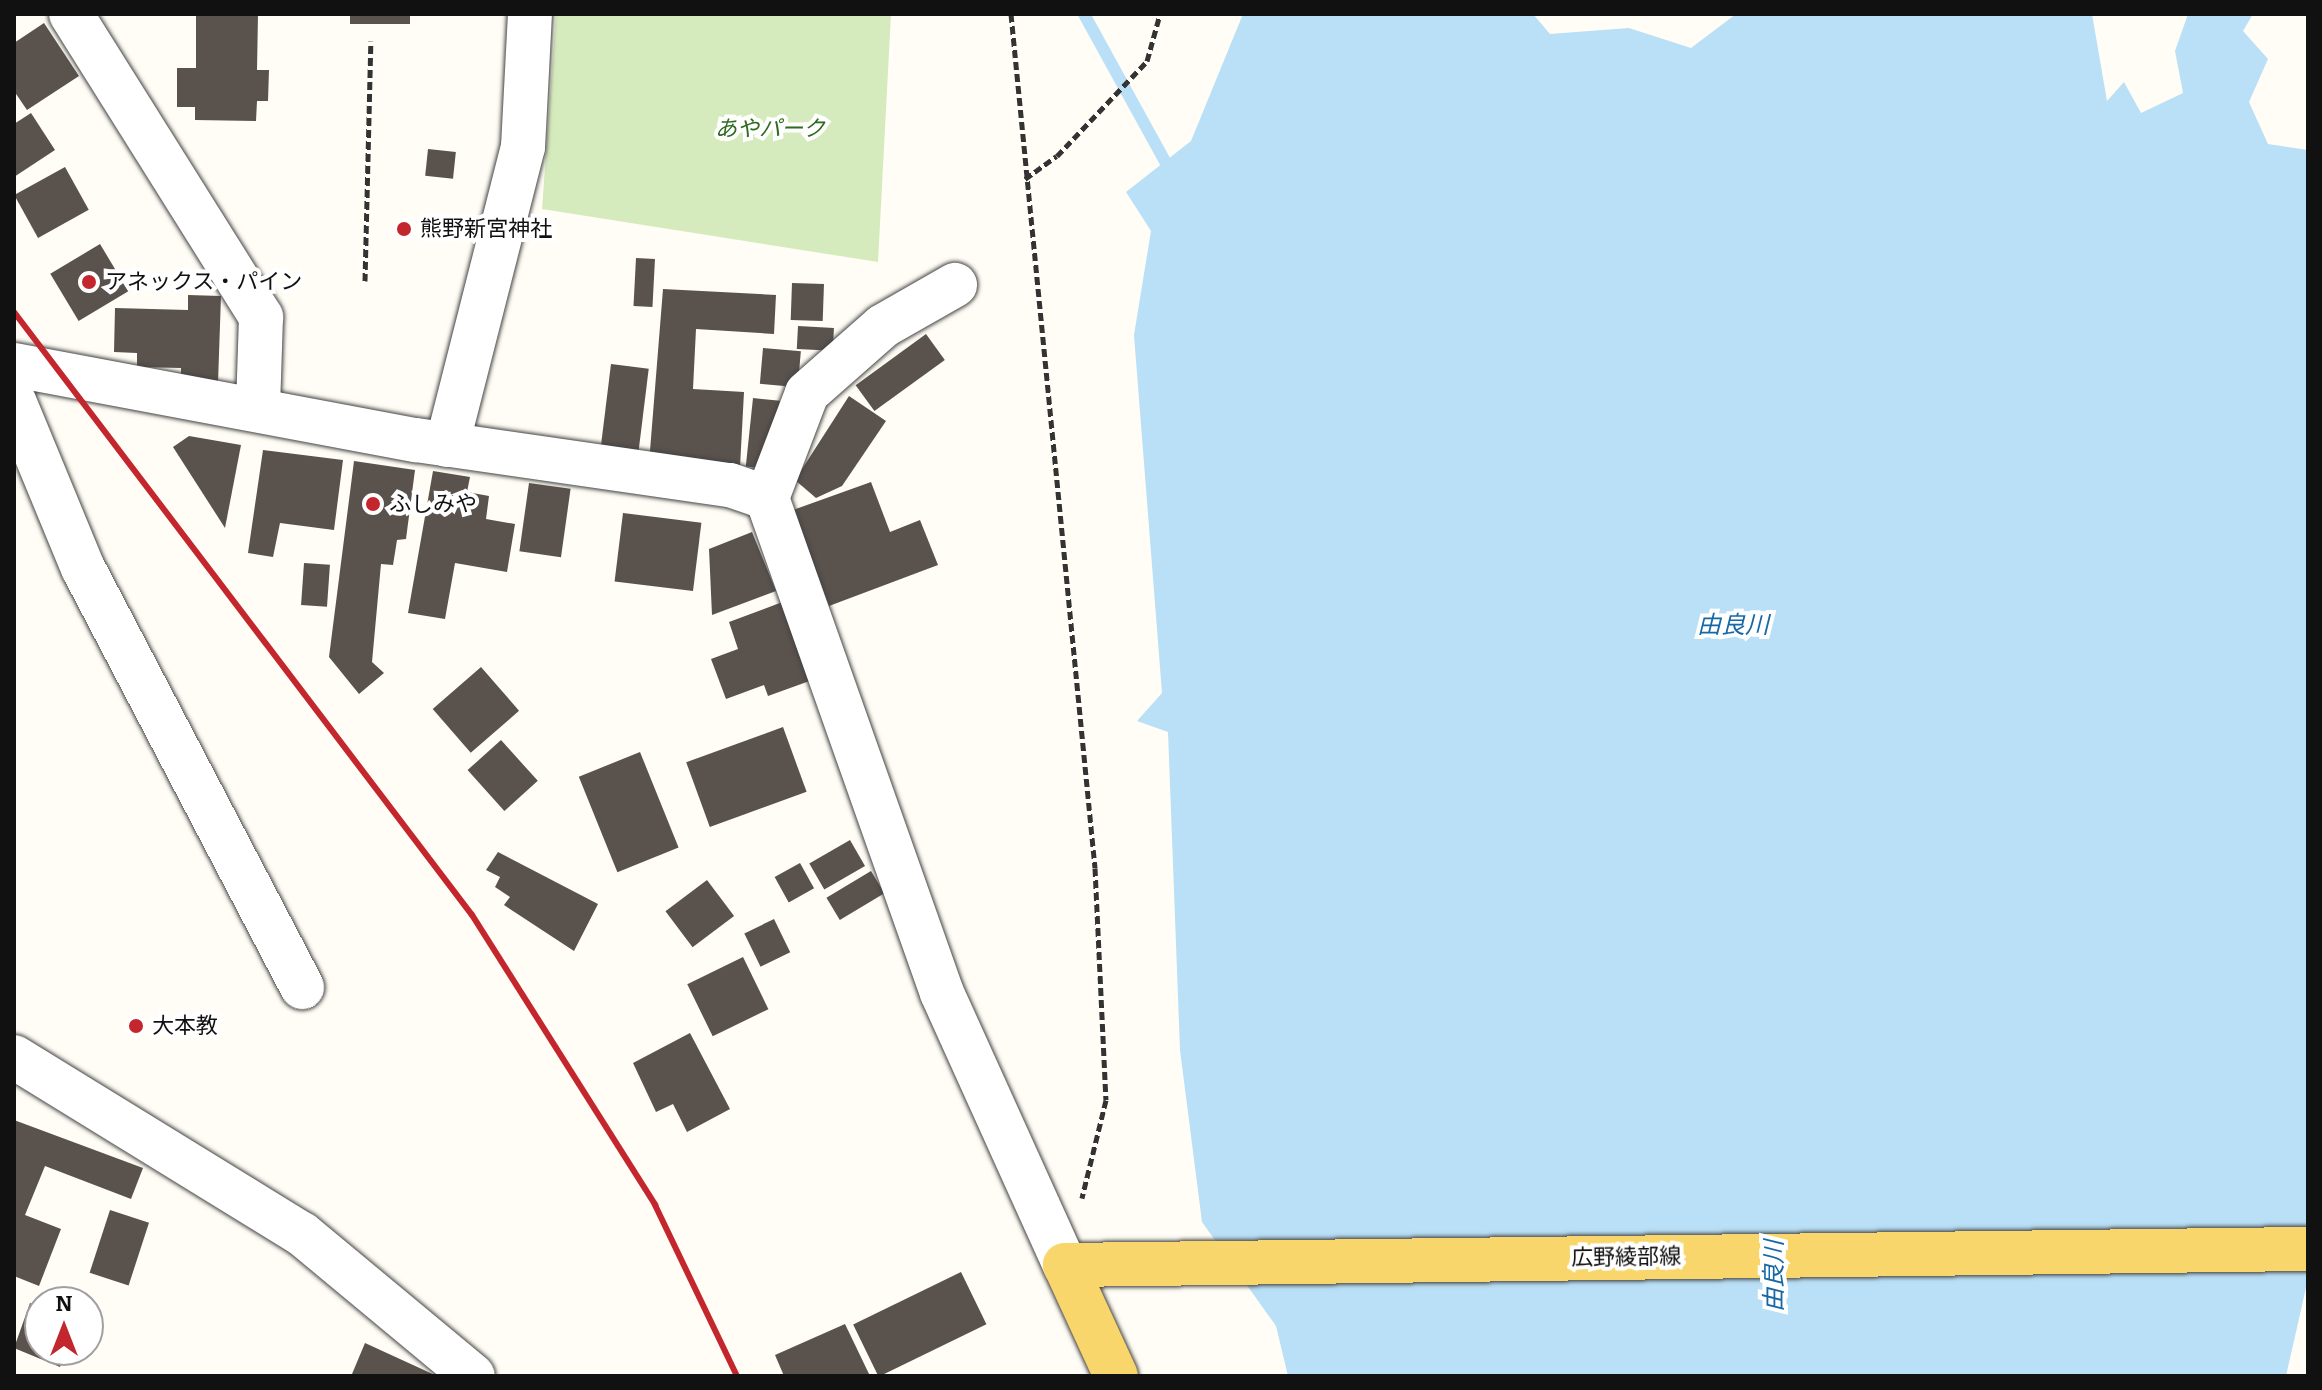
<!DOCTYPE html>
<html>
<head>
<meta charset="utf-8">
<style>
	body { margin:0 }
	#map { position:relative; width:2322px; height:1390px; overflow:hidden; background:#fffdf5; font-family:Bitter,"Noto Sans JP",serif }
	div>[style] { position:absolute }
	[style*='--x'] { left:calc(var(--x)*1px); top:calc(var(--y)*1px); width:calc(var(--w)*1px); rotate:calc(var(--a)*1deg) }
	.green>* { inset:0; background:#d5ebbd }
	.water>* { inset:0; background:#b9e0f7 }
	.stream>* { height:12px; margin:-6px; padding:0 6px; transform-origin:6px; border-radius:6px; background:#b9e0f7 }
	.building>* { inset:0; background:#5a524d; transform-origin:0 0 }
	.path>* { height:5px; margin-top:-2.5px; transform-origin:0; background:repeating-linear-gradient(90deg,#333 0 8px,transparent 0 12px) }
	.roads { filter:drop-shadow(0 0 2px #444) drop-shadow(0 0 2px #444) }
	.minor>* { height:44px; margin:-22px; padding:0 22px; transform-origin:22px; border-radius:22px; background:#fff }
	.major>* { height:44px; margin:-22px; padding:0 22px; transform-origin:22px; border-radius:22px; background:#f9d66b }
	.rail>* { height:6px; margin:-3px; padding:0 3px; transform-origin:3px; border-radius:3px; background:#c4262e }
	.dots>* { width:22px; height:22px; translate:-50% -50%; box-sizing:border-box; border:4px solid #fff; border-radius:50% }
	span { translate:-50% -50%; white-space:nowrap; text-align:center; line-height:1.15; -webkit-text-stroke:8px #fff; paint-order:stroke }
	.park-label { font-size:22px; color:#2f6b1f; font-style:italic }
	.poi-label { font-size:22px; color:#111 }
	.left { translate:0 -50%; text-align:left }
	.street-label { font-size:22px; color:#111 }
	.water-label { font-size:24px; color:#1768a6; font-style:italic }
	.frame { position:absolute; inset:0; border:16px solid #111; pointer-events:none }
	.north { position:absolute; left:24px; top:1286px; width:80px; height:80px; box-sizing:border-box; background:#fff; border:2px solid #a0a0a0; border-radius:50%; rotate:0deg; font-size:22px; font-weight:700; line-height:32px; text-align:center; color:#111 }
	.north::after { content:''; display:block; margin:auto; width:28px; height:36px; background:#c4262e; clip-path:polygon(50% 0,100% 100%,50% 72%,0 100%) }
</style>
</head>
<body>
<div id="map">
	<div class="green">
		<i style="clip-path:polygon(556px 14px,891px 14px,878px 262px,542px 209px)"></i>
	</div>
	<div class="water">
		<i style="clip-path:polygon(1243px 14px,1533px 14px,1550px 34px,1629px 28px,1691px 48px,1736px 14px,2092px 14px,2107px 101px,2124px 82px,2141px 113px,2183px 93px,2175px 51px,2188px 14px,2253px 14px,2243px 31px,2268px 59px,2249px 102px,2268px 144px,2308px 150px,2308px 1279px,2286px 1376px,1288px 1376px,1276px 1326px,1202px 1222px,1180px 1050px,1168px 732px,1137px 721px,1162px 693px,1134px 335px,1151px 231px,1126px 192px,1191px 141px)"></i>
	</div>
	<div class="stream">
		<i style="--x:1084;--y:14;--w:183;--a:61.2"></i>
	</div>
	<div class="building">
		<i style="clip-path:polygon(196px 14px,258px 14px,257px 70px,269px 70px,268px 101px,257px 101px,256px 121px,195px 120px,195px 107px,177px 107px,177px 68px,196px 68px)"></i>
		<i style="left:350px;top:14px;width:60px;height:10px"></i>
		<i style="clip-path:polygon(44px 23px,79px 76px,27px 110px,14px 91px,14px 43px)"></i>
		<i style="clip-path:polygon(31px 113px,55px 150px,14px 177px,14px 124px)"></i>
		<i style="left:428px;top:149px;width:28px;height:27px;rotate:6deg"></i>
		<i style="left:65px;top:167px;width:49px;height:58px;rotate:61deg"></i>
		<i style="left:100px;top:244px;width:55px;height:58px;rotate:59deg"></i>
		<i style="left:636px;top:258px;width:19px;height:48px;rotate:3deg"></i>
		<i style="left:792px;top:283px;width:32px;height:37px;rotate:2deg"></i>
		<i style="clip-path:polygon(663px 289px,776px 295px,774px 334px,696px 329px,693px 389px,744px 392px,740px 467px,649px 463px)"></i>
		<i style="clip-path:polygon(188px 295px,221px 296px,218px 383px,181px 382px,181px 368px,137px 367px,137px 353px,114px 352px,115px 308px,188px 310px)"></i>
		<i style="left:798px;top:326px;width:36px;height:23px;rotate:3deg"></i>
		<i style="left:926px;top:334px;width:32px;height:87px;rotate:54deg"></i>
		<i style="left:763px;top:348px;width:38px;height:36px;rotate:5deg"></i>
		<i style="left:611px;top:364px;width:38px;height:85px;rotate:7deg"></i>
		<i style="clip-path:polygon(849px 396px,886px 421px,842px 486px,816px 498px,795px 480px)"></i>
		<i style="left:753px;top:398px;width:27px;height:69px;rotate:6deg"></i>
		<i style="clip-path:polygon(189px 436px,241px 445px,225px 528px,173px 447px)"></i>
		<i style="clip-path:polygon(263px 450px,343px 460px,334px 530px,280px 523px,273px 557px,248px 553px)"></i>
		<i style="clip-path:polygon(354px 461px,415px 470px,406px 539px,397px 540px,393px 565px,381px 564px,372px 662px,384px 673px,359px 694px,329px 657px)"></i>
		<i style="clip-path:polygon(433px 471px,470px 477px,467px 492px,489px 496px,486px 519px,515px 524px,507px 572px,455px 563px,445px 619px,408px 613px)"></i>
		<i style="clip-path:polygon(871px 482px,890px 532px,920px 520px,938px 565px,829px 606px,793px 510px)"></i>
		<i style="left:529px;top:483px;width:42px;height:69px;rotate:8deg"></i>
		<i style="left:623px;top:513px;width:79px;height:69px;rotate:7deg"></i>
		<i style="clip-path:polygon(752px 532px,776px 591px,712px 615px,709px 549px)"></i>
		<i style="left:304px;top:563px;width:26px;height:42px;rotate:4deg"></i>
		<i style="clip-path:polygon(785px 601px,815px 679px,768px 696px,764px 685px,726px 699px,711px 659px,738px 649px,729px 622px)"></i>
		<i style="left:481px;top:667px;width:58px;height:64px;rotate:49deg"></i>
		<i style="left:783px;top:727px;width:69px;height:103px;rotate:70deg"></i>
		<i style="left:501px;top:740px;width:55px;height:45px;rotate:48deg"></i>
		<i style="left:640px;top:752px;width:103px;height:66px;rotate:68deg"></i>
		<i style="left:850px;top:840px;width:30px;height:47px;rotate:60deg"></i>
		<i style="clip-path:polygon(498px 852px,598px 904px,574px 951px,504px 905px,510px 897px,495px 887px,500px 877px,486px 870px)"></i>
		<i style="left:800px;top:863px;width:29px;height:29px;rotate:61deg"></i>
		<i style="left:871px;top:871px;width:26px;height:52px;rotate:59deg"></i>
		<i style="left:707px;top:880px;width:45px;height:52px;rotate:53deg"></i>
		<i style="left:774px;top:919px;width:37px;height:33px;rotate:64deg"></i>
		<i style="left:743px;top:957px;width:58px;height:62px;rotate:64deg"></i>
		<i style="clip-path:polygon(690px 1033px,730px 1109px,687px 1132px,673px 1104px,656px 1112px,633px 1063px)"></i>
		<i style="clip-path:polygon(14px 1120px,143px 1168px,131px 1199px,45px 1166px,25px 1215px,61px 1229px,39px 1286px,14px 1276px)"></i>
		<i style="left:110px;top:1210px;width:41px;height:66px;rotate:18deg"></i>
		<i style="left:961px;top:1272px;width:58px;height:120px;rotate:64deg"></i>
		<i style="clip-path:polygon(30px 1303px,40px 1307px,40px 1350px,67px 1350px,60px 1367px,14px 1348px)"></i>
		<i style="clip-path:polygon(845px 1324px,870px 1376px,784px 1376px,775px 1355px)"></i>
		<i style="clip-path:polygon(365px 1343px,437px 1376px,352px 1374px)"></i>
	</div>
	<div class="path">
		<i style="--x:1011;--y:14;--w:858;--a:84.38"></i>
		<i style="--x:1095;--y:868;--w:232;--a:87.3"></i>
		<i style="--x:1106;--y:1100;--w:101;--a:103.8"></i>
		<i style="--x:1025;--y:179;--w:39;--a:-36"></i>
		<i style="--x:1057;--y:156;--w:131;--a:-46.5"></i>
		<i style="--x:1147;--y:61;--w:49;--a:-74.5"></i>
		<i style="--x:365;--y:281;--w:240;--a:-88.6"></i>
	</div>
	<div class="roads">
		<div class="minor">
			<i style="--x:71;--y:14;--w:358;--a:57.9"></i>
			<i style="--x:261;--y:317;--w:89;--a:91.9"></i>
			<i style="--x:14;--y:365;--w:409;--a:10.6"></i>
			<i style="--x:416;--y:440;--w:317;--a:8.2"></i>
			<i style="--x:730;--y:485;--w:39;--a:19"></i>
			<i style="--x:767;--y:498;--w:525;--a:70.53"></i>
			<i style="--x:942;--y:993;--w:299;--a:65.7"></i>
			<i style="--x:14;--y:401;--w:181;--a:67.6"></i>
			<i style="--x:83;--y:568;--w:473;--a:62.4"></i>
			<i style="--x:447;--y:445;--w:308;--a:-75.7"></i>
			<i style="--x:523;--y:147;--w:133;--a:-87"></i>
			<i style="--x:767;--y:498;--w:112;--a:-69.1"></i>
			<i style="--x:807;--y:393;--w:101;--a:-41.4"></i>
			<i style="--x:883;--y:326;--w:83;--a:-29.7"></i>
			<i style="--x:14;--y:1057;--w:338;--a:31.6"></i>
			<i style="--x:302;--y:1234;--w:222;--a:39.7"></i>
		</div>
		<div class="major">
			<i style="--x:1116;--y:1376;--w:122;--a:-114.7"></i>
			<i style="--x:1065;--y:1265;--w:1243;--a:-0.74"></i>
		</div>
	</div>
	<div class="rail">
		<i style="--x:14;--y:312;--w:757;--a:52.78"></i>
		<i style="--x:472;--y:915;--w:343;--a:57.7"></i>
		<i style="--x:655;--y:1205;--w:190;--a:64.4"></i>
	</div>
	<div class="dots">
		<i style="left:404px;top:229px;background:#c4262e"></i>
		<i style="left:89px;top:282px;background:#c4262e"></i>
		<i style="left:373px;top:504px;background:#c4262e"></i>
		<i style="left:136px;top:1026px;background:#c4262e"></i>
	</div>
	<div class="park-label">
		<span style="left:770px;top:129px">あやパーク</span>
	</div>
	<div class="poi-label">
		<span class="left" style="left:420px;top:229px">熊野新宮神社</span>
		<span class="left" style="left:105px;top:282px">アネックス・パイン</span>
		<span class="left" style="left:389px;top:504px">ふしみや</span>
		<span class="left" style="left:152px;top:1026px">大本教</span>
	</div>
	<div class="street-label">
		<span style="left:1626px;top:1257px;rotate:-1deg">広野綾部線</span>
	</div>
	<div class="water-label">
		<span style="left:1733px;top:626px">由良川</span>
		<span style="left:1775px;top:1276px;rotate:-90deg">由良川</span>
	</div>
	<div class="frame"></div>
	<div class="north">N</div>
</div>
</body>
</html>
